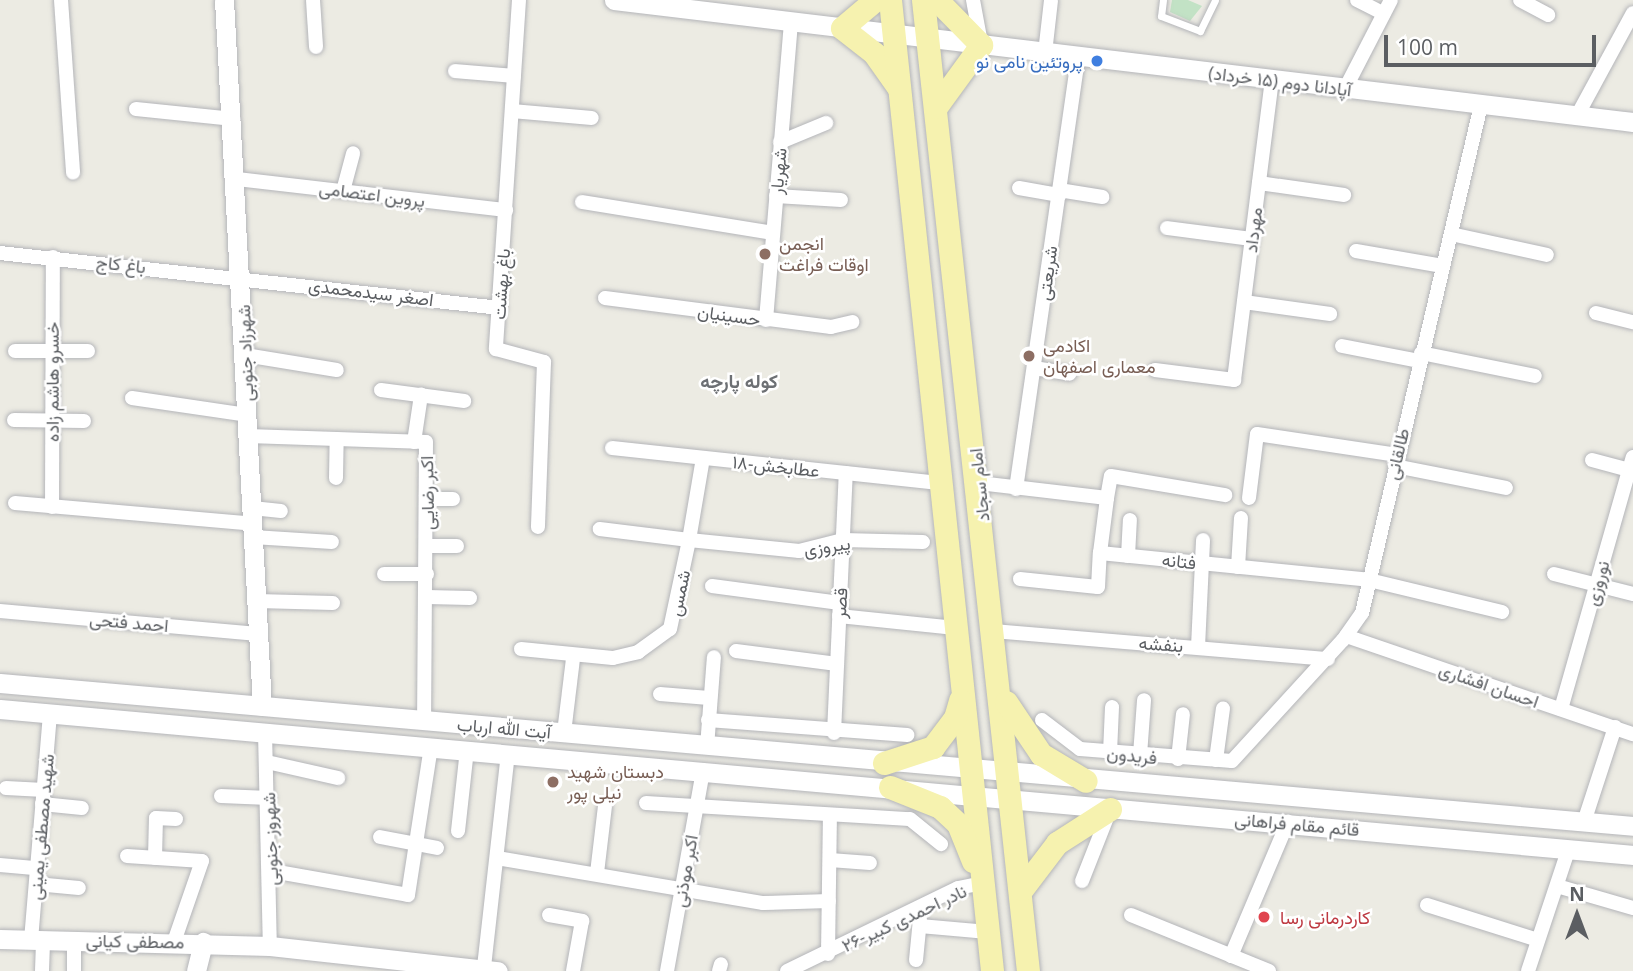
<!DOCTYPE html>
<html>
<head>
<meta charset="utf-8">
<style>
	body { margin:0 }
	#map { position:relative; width:1633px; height:971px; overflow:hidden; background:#ecebe3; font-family:"Open Sans",Vazirmatn,sans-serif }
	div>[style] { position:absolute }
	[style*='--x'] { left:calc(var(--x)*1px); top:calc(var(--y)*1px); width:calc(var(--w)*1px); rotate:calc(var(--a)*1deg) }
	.green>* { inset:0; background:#c2e2c5 }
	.roads { filter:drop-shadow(0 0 2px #b4b5b9) drop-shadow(0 0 2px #b4b5b9) }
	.lane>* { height:7px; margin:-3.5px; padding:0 3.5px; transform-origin:3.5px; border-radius:3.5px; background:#fff }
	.street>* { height:14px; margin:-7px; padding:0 7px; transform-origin:7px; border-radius:7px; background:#fff }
	.secondary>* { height:19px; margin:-9.5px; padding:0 9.5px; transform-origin:9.5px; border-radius:9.5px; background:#fff }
	.primary>* { height:23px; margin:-11.5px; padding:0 11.5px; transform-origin:11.5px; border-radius:11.5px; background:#f6f2af }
	.dots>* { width:19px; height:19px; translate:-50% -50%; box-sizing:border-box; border:4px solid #fff; border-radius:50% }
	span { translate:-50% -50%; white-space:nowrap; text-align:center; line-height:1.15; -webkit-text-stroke:5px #fff; paint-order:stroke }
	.shop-label { font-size:18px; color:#366cbe }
	.right { translate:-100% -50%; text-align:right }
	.street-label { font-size:18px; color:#5b5e62 }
	.education-label { font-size:18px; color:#785e54 }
	.left { translate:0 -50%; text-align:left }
	.health-label { font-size:18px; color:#be3a42 }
	.neighbourhood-label { font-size:19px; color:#6d7074; font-weight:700 }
	.north { position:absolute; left:1542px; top:880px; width:70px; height:70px; -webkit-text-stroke:5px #fff; paint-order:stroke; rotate:0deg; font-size:19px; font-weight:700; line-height:28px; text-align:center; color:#5b5e62 }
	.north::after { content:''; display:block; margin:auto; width:24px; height:32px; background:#5b5e62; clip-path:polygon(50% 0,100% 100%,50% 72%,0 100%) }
	.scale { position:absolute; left:1384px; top:35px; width:212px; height:32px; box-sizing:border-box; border:4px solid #5b5e62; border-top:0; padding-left:9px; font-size:21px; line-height:24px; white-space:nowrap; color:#5b5e62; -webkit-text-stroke:5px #fff; paint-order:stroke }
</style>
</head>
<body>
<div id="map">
	<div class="green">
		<i style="clip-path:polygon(1172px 0,1188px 0,1202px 6px,1190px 21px,1170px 12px)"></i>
	</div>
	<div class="roads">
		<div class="lane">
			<i style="--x:1163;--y:0;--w:16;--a:97"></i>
			<i style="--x:1161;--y:16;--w:42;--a:21"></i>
			<i style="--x:1200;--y:31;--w:34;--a:-64"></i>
		</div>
		<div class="street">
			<i style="--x:61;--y:0;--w:173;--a:86"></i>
			<i style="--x:313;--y:0;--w:47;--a:86.3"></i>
			<i style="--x:519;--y:0;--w:350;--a:93.8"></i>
			<i style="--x:496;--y:349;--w:50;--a:15.2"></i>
			<i style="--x:544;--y:362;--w:165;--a:92.1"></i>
			<i style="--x:973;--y:0;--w:44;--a:79.5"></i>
			<i style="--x:1357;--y:0;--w:30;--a:27"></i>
			<i style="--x:1520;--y:0;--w:32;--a:28"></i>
			<i style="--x:1045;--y:53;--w:53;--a:-83.5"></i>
			<i style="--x:455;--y:71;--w:59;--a:4.8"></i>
			<i style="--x:1345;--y:89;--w:100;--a:-62.7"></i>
			<i style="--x:136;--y:109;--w:98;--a:5.9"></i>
			<i style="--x:512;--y:111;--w:80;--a:5"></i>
			<i style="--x:1577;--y:116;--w:117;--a:-61.5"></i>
			<i style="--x:780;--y:142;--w:50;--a:-22.4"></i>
			<i style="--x:237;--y:179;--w:271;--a:6.6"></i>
			<i style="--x:1259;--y:183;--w:86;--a:8"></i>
			<i style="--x:1019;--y:188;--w:41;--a:9.9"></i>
			<i style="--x:1059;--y:190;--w:44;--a:9.2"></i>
			<i style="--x:343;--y:191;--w:39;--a:-75"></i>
			<i style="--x:776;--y:196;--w:65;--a:3.5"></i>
			<i style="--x:582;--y:202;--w:193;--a:9.2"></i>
			<i style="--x:1167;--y:228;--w:86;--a:7.4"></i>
			<i style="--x:1451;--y:234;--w:98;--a:12.3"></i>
			<i style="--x:1356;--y:251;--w:88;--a:9.8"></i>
			<i style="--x:0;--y:253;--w:503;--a:6.28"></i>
			<i style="--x:605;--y:298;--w:228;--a:7.3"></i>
			<i style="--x:831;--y:327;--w:22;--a:-13"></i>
			<i style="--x:1244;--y:302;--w:87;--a:7.9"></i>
			<i style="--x:1596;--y:313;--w:38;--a:14"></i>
			<i style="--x:766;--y:320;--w:300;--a:-85.2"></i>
			<i style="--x:1342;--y:346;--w:78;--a:11"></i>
			<i style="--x:15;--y:351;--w:73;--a:0"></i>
			<i style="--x:1421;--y:353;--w:116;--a:11.4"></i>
			<i style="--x:245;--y:355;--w:93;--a:9.3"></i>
			<i style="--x:1034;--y:368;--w:36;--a:9"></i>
			<i style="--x:1155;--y:370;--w:80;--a:7.2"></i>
			<i style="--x:1234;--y:380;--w:302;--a:-82.8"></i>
			<i style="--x:381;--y:390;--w:84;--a:7.5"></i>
			<i style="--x:132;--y:398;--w:116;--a:8.4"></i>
			<i style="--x:14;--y:420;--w:70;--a:0.8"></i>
			<i style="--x:248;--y:436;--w:178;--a:1.9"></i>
			<i style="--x:426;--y:442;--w:279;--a:90.4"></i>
			<i style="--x:414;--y:442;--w:48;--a:-81.5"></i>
			<i style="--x:612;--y:448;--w:329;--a:6.1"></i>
			<i style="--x:703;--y:458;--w:83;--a:99.7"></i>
			<i style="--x:689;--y:540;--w:111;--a:5.7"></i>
			<i style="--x:799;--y:551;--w:45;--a:-14"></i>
			<i style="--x:843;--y:540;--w:80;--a:1.4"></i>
			<i style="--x:1592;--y:460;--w:42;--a:15"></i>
			<i style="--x:1395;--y:466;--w:113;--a:11.2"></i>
			<i style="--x:336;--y:478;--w:39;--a:-89"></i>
			<i style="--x:979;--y:483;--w:129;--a:6.7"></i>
			<i style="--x:1107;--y:498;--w:22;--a:-80"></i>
			<i style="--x:1111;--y:476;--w:116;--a:9.5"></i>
			<i style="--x:1016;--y:489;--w:436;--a:-81.8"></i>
			<i style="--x:1249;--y:498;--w:64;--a:-82.9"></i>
			<i style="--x:1257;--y:434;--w:142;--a:8.5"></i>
			<i style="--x:428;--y:499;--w:25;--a:0"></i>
			<i style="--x:15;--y:503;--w:239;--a:5"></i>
			<i style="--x:52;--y:507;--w:250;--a:-89.8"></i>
			<i style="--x:252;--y:508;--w:29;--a:6"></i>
			<i style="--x:253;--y:537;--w:79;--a:3.6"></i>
			<i style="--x:427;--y:546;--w:30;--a:0"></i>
			<i style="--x:1100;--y:553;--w:55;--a:-82.7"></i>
			<i style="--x:1128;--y:556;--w:36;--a:-87"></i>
			<i style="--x:1238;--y:567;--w:49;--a:-86.5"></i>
			<i style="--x:384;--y:574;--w:43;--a:0"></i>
			<i style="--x:1554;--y:574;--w:81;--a:14.2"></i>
			<i style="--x:1020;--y:579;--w:78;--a:5.9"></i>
			<i style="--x:1098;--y:587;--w:34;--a:-87"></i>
			<i style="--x:1100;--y:553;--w:270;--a:5.7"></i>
			<i style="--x:1369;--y:580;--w:137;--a:13.5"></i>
			<i style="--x:712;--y:586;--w:129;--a:7.6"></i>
			<i style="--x:427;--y:597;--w:43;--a:1.3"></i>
			<i style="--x:257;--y:601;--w:76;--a:1.5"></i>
			<i style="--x:0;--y:611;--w:259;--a:5.1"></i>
			<i style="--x:839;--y:616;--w:117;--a:5.9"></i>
			<i style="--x:994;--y:631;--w:335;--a:4.8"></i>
			<i style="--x:1346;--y:636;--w:303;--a:18.9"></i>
			<i style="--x:1198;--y:647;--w:107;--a:-87.3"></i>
			<i style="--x:521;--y:649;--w:92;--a:5.6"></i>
			<i style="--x:613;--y:658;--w:26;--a:-13"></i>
			<i style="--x:638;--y:652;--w:39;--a:-36"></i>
			<i style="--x:670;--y:629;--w:91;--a:-77.9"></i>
			<i style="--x:689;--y:540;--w:90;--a:-173"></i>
			<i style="--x:736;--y:651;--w:102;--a:7.3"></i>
			<i style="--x:660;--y:694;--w:49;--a:4.7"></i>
			<i style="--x:1561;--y:709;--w:262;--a:-74.1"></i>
			<i style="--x:708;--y:720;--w:200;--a:4.3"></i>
			<i style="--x:1042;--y:720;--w:48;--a:37.3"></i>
			<i style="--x:1080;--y:749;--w:152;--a:4.5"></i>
			<i style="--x:1232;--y:761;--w:164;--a:-47.5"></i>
			<i style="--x:1343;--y:640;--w:33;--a:-55"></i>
			<i style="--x:1362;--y:613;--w:522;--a:-76.82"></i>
			<i style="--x:265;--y:732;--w:214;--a:88.7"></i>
			<i style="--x:564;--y:733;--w:75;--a:-83.1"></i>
			<i style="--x:834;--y:733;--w:260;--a:-87.4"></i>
			<i style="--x:707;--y:747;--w:90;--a:-85.6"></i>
			<i style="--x:1110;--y:753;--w:46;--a:-87.5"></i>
			<i style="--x:1140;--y:755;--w:55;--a:-85.8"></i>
			<i style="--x:1178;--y:759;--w:45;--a:-83.7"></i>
			<i style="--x:1216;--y:760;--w:52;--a:-82.3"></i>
			<i style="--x:267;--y:762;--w:73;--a:12.7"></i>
			<i style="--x:6;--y:788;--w:38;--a:3"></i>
			<i style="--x:221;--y:796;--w:48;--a:2.4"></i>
			<i style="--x:646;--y:803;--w:264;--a:3.5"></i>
			<i style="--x:910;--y:819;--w:40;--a:39"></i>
			<i style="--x:42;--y:804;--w:40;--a:5.7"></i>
			<i style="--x:1584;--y:822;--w:100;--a:-71.9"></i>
			<i style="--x:458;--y:831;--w:81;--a:-83.7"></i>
			<i style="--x:380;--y:837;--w:58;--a:10.9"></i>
			<i style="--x:127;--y:856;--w:75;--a:3.8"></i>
			<i style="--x:202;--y:861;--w:86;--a:109.1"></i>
			<i style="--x:155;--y:858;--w:40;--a:-88.6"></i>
			<i style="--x:156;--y:818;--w:20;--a:3"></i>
			<i style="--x:497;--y:858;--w:270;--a:9.6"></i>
			<i style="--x:763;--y:903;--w:66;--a:-1.7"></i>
			<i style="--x:830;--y:860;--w:40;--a:4.3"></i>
			<i style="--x:0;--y:865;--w:37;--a:5"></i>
			<i style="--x:272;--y:871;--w:138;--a:10"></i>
			<i style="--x:408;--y:895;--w:150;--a:-81.2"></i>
			<i style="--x:597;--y:873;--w:67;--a:-83.2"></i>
			<i style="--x:1082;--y:881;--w:76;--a:-68.5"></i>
			<i style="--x:36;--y:884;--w:43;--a:5.3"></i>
			<i style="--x:1557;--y:886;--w:79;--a:16.1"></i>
			<i style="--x:1427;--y:905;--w:116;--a:17.5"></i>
			<i style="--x:549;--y:915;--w:34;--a:10"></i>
			<i style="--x:582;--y:921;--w:51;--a:100.2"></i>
			<i style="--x:1131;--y:915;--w:149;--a:22.1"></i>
			<i style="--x:920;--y:926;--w:68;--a:5"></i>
			<i style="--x:31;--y:940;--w:228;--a:-85.2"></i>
			<i style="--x:74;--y:940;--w:31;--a:90"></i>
			<i style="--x:828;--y:954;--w:135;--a:-89.2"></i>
			<i style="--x:1231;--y:956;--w:146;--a:-67"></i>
			<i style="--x:916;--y:960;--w:41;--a:-84.4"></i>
			<i style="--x:484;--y:967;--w:214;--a:-83.6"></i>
			<i style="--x:42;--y:971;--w:31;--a:-88"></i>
			<i style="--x:667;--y:971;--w:203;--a:-79.8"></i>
			<i style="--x:719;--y:971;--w:7;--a:-74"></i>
			<i style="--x:787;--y:971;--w:190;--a:-25.9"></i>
			<i style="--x:958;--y:888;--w:25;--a:-11"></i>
			<i style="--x:1528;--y:971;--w:126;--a:-71.6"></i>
		</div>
		<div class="secondary">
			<i style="--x:224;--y:0;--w:707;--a:86.92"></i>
			<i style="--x:614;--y:0;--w:1026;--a:6.83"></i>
			<i style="--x:0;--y:683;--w:1639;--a:5"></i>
			<i style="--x:0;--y:709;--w:1640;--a:5.11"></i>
			<i style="--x:0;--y:939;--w:270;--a:1.5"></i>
			<i style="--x:270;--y:946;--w:229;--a:6.3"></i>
			<i style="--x:196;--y:971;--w:30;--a:-76"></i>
		</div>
		<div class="primary">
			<i style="--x:875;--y:0;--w:43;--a:139.7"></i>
			<i style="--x:842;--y:28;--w:41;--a:38"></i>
			<i style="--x:874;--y:53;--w:42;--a:54.8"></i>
			<i style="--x:890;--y:0;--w:976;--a:84"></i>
			<i style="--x:923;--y:0;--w:977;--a:83.83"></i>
			<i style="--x:936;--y:107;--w:77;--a:-54"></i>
			<i style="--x:981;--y:45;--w:63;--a:-134.4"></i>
			<i style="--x:1006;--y:702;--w:63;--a:56.1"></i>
			<i style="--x:1041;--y:754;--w:52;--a:31"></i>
			<i style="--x:884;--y:763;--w:52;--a:-18.1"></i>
			<i style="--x:933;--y:747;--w:36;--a:-53"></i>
			<i style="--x:955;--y:718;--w:19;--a:-74"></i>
			<i style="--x:890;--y:787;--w:54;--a:21.8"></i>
			<i style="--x:940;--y:807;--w:25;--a:43"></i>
			<i style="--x:958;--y:824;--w:40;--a:68"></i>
			<i style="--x:1022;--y:889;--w:58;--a:-52.7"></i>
			<i style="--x:1057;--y:843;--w:63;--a:-32.7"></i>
		</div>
	</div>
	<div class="dots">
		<i style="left:1097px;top:61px;background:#3f7fe0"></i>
		<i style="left:765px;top:254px;background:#8d6e63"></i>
		<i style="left:1029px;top:356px;background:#8d6e63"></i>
		<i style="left:553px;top:782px;background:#8d6e63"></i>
		<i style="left:1264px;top:917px;background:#e0444e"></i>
	</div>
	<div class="shop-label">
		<span class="right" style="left:1083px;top:61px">پروتئین نامی نو</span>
	</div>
	<div class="street-label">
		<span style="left:1280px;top:81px;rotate:7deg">آپادانا دوم (۱۵ خرداد)</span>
		<span style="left:778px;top:171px;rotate:-85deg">شهریار</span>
		<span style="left:372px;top:194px;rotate:7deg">پروین اعتصامی</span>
		<span style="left:1253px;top:230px;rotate:-83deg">مهرداد</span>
		<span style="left:121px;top:264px;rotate:6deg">باغ کاج</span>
		<span style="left:1047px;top:273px;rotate:-82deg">شریعتی</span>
		<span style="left:501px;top:284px;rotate:-86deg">باغ بهشت</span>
		<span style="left:371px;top:292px;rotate:7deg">اصغر سیدمحمدی</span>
		<span style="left:729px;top:315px;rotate:8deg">حسینیان</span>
		<span style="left:245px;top:353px;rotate:-92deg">شهرزاد جنوبی</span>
		<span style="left:52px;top:382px;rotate:-90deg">خسرو هاشم زاده</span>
		<span style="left:1397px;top:454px;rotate:-77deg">طالقانی</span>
		<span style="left:776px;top:466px;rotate:6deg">۱۸-عطابخش</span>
		<span style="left:979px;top:485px;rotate:-96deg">امام سجاد</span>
		<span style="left:427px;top:493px;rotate:-91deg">اکبر رضایی</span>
		<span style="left:827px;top:546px;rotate:-9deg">پیروزی</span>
		<span style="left:1179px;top:561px;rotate:6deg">فتانه</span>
		<span style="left:1597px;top:583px;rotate:-74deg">نوروزی</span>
		<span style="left:679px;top:593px;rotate:-78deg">شمس</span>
		<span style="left:840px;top:603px;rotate:-87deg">قصر</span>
		<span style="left:129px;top:622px;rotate:5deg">احمد فتحی</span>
		<span style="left:1161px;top:644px;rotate:4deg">بنفشه</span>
		<span style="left:1489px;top:685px;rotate:19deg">احسان افشاری</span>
		<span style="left:504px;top:728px;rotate:5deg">آیت الله ارباب</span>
		<span style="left:1132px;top:755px;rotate:6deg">فریدون</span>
		<span style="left:1297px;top:824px;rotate:5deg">قائم مقام فراهانی</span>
		<span style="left:41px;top:827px;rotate:-85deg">شهید مصطفی یمینی</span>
		<span style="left:270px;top:839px;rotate:-92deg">شهروز جنوبی</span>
		<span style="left:685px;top:871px;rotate:-80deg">اکبر موذنی</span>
		<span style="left:904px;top:918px;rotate:-25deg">۲۶-نادر احمدی کبیر</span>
		<span style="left:135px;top:941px;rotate:1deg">مصطفی کیانی</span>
	</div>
	<div class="education-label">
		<span class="left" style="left:779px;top:254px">انجمن<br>اوقات فراغت</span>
		<span class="left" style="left:1043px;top:356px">اکادمی<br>معماری اصفهان</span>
		<span class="left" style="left:567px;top:782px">دبستان شهید<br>نیلی پور</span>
	</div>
	<div class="health-label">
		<span class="left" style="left:1280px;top:917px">کاردرمانی رسا</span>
	</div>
	<div class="neighbourhood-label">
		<span style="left:739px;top:382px">کوله پارچه</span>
	</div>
	<div class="north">N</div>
	<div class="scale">100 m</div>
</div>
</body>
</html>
